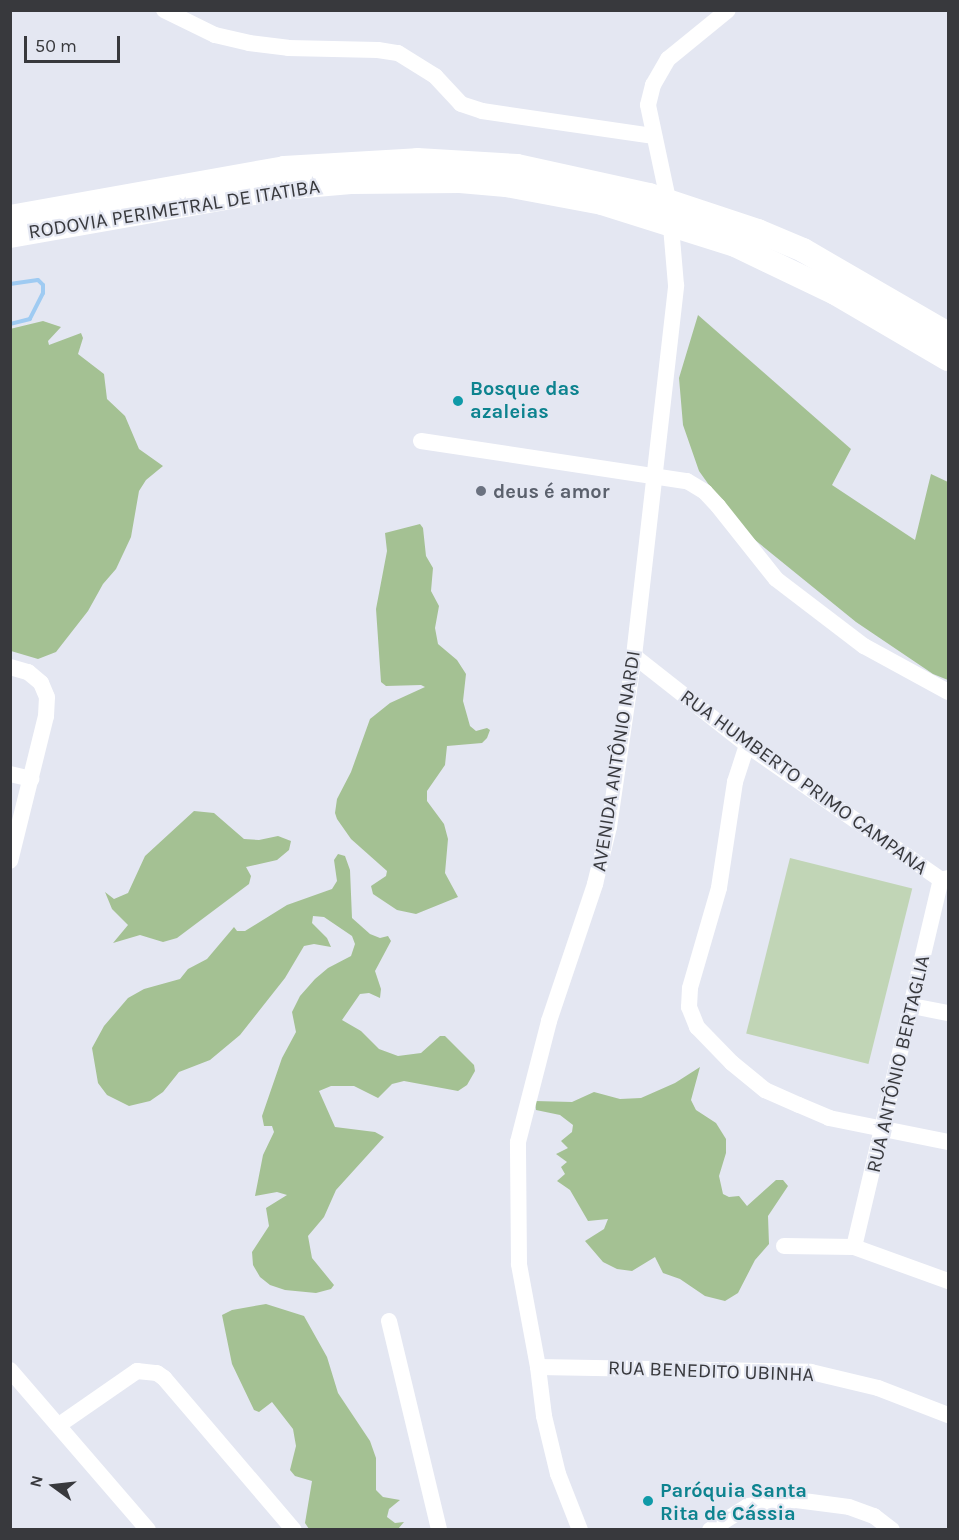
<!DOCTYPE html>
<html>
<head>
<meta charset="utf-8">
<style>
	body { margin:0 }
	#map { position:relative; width:959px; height:1540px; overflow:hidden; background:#e4e7f2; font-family:Karla,sans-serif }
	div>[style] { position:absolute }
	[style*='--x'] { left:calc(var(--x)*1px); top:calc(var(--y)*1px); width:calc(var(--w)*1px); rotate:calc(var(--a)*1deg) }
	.green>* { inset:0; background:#c1d5b6; transform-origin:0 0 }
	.forest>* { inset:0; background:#a4c193 }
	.stream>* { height:4px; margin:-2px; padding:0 2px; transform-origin:2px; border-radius:2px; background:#9fcbf2 }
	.minor>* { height:16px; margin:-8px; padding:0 8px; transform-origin:8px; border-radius:8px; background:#fff }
	.highway>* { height:24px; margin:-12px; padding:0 12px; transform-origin:12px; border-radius:12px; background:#fff }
	.dots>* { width:16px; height:16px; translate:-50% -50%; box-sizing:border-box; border:3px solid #e4e7f2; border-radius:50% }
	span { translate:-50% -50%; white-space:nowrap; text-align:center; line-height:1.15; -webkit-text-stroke:4.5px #e4e7f2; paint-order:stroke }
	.street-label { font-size:20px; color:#38393d }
	.culture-label { font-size:20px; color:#0d838f; font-weight:700 }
	.left { translate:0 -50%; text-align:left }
	.worship-label { font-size:20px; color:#5b616d; font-weight:700 }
	.frame { position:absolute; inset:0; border:12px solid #38393d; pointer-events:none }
	.north { position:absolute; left:24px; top:1456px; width:60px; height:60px; -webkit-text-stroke:4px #e4e7f2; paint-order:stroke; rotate:285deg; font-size:16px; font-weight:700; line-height:24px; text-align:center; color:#38393d }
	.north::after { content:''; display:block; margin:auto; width:21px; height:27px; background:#38393d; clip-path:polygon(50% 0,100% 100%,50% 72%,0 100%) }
	.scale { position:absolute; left:24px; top:36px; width:96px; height:27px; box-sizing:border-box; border:3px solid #38393d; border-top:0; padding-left:8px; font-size:18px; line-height:21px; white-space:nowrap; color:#38393d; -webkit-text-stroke:4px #e4e7f2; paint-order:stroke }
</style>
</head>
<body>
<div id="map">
	<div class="green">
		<i style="left:790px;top:858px;width:126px;height:181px;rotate:14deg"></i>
	</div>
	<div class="forest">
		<i style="clip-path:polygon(698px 315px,851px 449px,832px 485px,915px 540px,931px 474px,948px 482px,948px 680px,933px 674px,856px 622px,739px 527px,699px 471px,683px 425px,679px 378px)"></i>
		<i style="clip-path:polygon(43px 321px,61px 327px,48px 341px,49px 345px,81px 333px,83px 338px,78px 354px,104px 374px,107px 399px,125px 416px,139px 449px,163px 466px,146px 480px,139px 491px,131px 537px,116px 569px,103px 584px,88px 611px,56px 652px,38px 659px,11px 651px,10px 329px)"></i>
		<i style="clip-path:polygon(420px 524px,423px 528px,426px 556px,433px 568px,431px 591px,439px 606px,435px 628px,438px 644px,457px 660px,466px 674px,463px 701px,470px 726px,476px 731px,487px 728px,490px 730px,487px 738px,482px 743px,447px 746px,445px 765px,427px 791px,427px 801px,444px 824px,448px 839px,445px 873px,458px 897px,416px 914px,397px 910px,373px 894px,371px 886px,386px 876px,387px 871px,351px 839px,337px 819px,335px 813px,337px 799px,351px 772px,370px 719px,390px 703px,425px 687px,421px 685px,386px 686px,381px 682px,376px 609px,387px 551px,385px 533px)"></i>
		<i style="clip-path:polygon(194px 811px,214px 813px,244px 839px,259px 840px,278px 836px,291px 841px,289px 850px,277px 860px,246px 867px,251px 876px,249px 884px,177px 938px,163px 942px,140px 935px,113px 943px,128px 925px,112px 909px,105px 892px,114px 899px,128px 893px,145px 856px)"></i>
		<i style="clip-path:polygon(338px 854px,345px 856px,350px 870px,352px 918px,370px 934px,380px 938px,388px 936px,391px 941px,375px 971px,381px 989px,380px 998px,369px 993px,360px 994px,342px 1020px,361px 1031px,379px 1049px,398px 1056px,421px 1053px,440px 1036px,445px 1036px,474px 1065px,475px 1071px,467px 1085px,458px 1091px,404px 1081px,392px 1084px,378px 1098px,354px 1086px,331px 1086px,319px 1091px,335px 1127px,375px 1132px,384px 1137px,336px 1190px,324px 1217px,308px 1236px,312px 1258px,334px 1285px,331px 1289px,316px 1293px,285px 1290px,270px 1285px,260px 1277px,253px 1265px,252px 1252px,269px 1226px,266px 1208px,287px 1195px,277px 1192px,255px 1196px,263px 1155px,274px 1132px,272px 1126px,264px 1126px,262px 1116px,282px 1058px,296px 1032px,292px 1012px,300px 996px,315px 979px,328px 968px,351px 956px,355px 944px,352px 936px,324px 917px,313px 916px,312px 923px,327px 938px,331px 947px,314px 944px,304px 946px,285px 978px,240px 1035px,210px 1060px,179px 1072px,163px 1092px,150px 1101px,129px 1106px,107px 1095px,98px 1083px,92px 1048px,104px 1026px,128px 998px,144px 989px,180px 979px,188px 969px,207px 959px,234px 927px,237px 931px,245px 931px,287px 905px,332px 889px,337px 881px,334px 860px)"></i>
		<i style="clip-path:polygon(700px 1067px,691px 1100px,696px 1110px,716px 1123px,726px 1139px,726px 1153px,719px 1176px,723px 1194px,729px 1197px,739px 1196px,747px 1206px,776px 1180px,783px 1180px,788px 1186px,768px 1216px,769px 1244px,755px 1260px,738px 1293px,725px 1301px,705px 1296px,680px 1279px,663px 1273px,655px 1257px,632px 1271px,617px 1269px,603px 1262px,585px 1241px,604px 1229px,608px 1219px,588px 1221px,570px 1190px,557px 1181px,565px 1174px,561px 1167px,567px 1162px,556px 1154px,568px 1148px,561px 1141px,572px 1132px,573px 1125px,560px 1115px,536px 1110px,535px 1101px,572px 1102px,594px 1092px,620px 1099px,641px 1098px,675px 1083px)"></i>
		<i style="clip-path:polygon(266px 1304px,304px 1316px,327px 1357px,338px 1393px,370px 1441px,376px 1458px,376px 1490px,383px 1497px,400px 1500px,389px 1509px,387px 1517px,395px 1523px,404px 1522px,398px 1529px,309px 1529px,305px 1523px,312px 1481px,295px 1476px,290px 1470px,296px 1446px,293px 1429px,272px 1402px,259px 1412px,254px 1410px,232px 1364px,222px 1315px,232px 1310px)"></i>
	</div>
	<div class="stream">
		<i style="--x:10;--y:284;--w:28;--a:-8"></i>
		<i style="--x:38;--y:280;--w:7;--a:45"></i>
		<i style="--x:43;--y:285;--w:8;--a:90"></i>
		<i style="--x:43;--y:293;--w:29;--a:117"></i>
		<i style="--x:30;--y:319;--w:21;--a:166"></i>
	</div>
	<div class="minor">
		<i style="--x:164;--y:10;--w:57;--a:26.1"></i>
		<i style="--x:215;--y:35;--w:35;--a:13"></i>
		<i style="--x:249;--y:43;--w:39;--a:7"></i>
		<i style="--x:288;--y:48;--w:90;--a:1.3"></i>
		<i style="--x:378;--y:50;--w:20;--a:9"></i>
		<i style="--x:398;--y:53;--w:44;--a:31.9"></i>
		<i style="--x:435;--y:76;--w:38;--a:47"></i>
		<i style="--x:461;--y:104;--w:22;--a:18"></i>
		<i style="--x:482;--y:111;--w:174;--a:8.3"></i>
		<i style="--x:421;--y:441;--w:269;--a:8.6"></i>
		<i style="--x:687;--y:481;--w:21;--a:31"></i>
		<i style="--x:705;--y:492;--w:19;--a:47"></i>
		<i style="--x:718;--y:506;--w:93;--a:51.5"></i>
		<i style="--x:776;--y:579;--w:111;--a:37.3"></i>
		<i style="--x:864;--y:646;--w:96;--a:28.7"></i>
		<i style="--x:634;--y:656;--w:144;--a:38.2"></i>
		<i style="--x:747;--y:745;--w:236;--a:34.8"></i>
		<i style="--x:941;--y:880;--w:7;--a:-16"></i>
		<i style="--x:10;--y:667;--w:19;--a:16"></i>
		<i style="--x:28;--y:672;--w:17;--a:40"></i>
		<i style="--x:41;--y:683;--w:15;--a:67"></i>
		<i style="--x:47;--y:697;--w:19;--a:93"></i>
		<i style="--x:46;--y:716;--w:149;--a:103.9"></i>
		<i style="--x:747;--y:745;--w:39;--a:108"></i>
		<i style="--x:735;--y:782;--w:107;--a:98.6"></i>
		<i style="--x:719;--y:888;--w:104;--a:106.2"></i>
		<i style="--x:690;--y:988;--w:19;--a:93"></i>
		<i style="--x:689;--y:1007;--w:22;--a:68"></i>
		<i style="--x:697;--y:1027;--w:50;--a:45.8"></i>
		<i style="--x:732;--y:1063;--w:43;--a:39.3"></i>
		<i style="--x:765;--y:1090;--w:37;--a:24"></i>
		<i style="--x:799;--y:1105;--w:33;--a:23"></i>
		<i style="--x:829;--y:1118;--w:121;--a:11.4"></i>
		<i style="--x:10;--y:774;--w:22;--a:13"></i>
		<i style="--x:912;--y:1006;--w:37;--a:11"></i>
		<i style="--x:784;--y:1246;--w:70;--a:0.8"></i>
		<i style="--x:854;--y:1247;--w:100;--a:19.9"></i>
		<i style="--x:854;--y:1247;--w:377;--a:-76.7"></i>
		<i style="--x:389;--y:1321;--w:215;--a:76.5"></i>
		<i style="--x:538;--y:1367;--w:273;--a:1"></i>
		<i style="--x:811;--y:1372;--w:69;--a:13.4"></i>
		<i style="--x:878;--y:1388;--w:75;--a:21.1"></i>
		<i style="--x:10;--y:1370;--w:211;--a:49.2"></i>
		<i style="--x:59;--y:1425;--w:95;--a:-34.7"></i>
		<i style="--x:137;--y:1371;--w:20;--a:6"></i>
		<i style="--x:157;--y:1373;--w:9;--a:36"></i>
		<i style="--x:164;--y:1378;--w:200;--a:49.5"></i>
		<i style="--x:580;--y:1530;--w:60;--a:-111.4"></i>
		<i style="--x:558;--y:1474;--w:60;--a:-103.6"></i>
		<i style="--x:544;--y:1416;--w:49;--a:-97"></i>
		<i style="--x:538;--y:1367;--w:105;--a:-100.5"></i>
		<i style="--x:519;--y:1264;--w:122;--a:-90.5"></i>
		<i style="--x:518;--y:1142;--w:125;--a:-75.6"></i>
		<i style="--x:549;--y:1021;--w:145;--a:-71.4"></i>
		<i style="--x:595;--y:884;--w:59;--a:-76.2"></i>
		<i style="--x:609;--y:827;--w:173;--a:-81.7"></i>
		<i style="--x:634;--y:656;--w:373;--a:-83.5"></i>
		<i style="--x:676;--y:285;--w:81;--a:-94.9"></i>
		<i style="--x:669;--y:204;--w:101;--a:-102"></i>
		<i style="--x:648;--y:105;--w:21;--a:-76"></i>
		<i style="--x:653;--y:85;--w:30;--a:-60"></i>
		<i style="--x:668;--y:59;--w:77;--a:-39.2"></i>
		<i style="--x:710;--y:1530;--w:45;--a:-32.3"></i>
		<i style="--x:748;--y:1506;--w:48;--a:-7.1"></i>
		<i style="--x:796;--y:1500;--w:53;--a:7.5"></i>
		<i style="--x:849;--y:1507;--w:27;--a:20"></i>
		<i style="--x:874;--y:1516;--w:23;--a:38"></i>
	</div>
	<div class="highway">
		<i style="--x:10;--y:217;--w:278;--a:-10.1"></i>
		<i style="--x:284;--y:168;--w:133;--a:-3.4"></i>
		<i style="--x:417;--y:160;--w:100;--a:3.4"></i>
		<i style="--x:517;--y:166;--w:135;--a:12.4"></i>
		<i style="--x:649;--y:195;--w:115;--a:18.3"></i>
		<i style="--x:758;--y:231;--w:49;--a:22.9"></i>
		<i style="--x:803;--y:250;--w:168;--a:30.1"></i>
		<i style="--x:10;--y:236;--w:275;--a:-10"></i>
		<i style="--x:281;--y:188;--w:70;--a:-4.9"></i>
		<i style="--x:351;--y:182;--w:109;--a:-0.5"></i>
		<i style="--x:460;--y:181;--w:46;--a:5"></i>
		<i style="--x:506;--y:185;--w:98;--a:10.6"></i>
		<i style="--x:602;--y:203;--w:139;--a:17.5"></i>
		<i style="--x:735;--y:245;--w:111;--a:25.6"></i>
		<i style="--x:835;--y:293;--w:131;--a:30.3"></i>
	</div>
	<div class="dots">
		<i style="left:458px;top:401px;background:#0f9aa8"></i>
		<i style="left:481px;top:491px;background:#6b7280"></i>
		<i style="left:648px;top:1501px;background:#0f9aa8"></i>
	</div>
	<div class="street-label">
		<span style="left:174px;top:209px;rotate:-9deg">RODOVIA PERIMETRAL DE ITATIBA</span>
		<span style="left:616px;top:761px;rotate:-81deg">AVENIDA ANTÔNIO NARDI</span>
		<span style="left:804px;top:782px;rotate:36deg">RUA HUMBERTO PRIMO CAMPANA</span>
		<span style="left:898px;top:1064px;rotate:-77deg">RUA ANTÔNIO BERTAGLIA</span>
		<span style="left:711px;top:1371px;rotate:2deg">RUA BENEDITO UBINHA</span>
	</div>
	<div class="culture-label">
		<span class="left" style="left:470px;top:400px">Bosque das<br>azaleias</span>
		<span class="left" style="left:660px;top:1502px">Paróquia Santa<br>Rita de Cássia</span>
	</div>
	<div class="worship-label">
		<span class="left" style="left:493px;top:491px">deus é amor</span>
	</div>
	<div class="frame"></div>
	<div class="north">N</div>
	<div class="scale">50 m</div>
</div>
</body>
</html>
